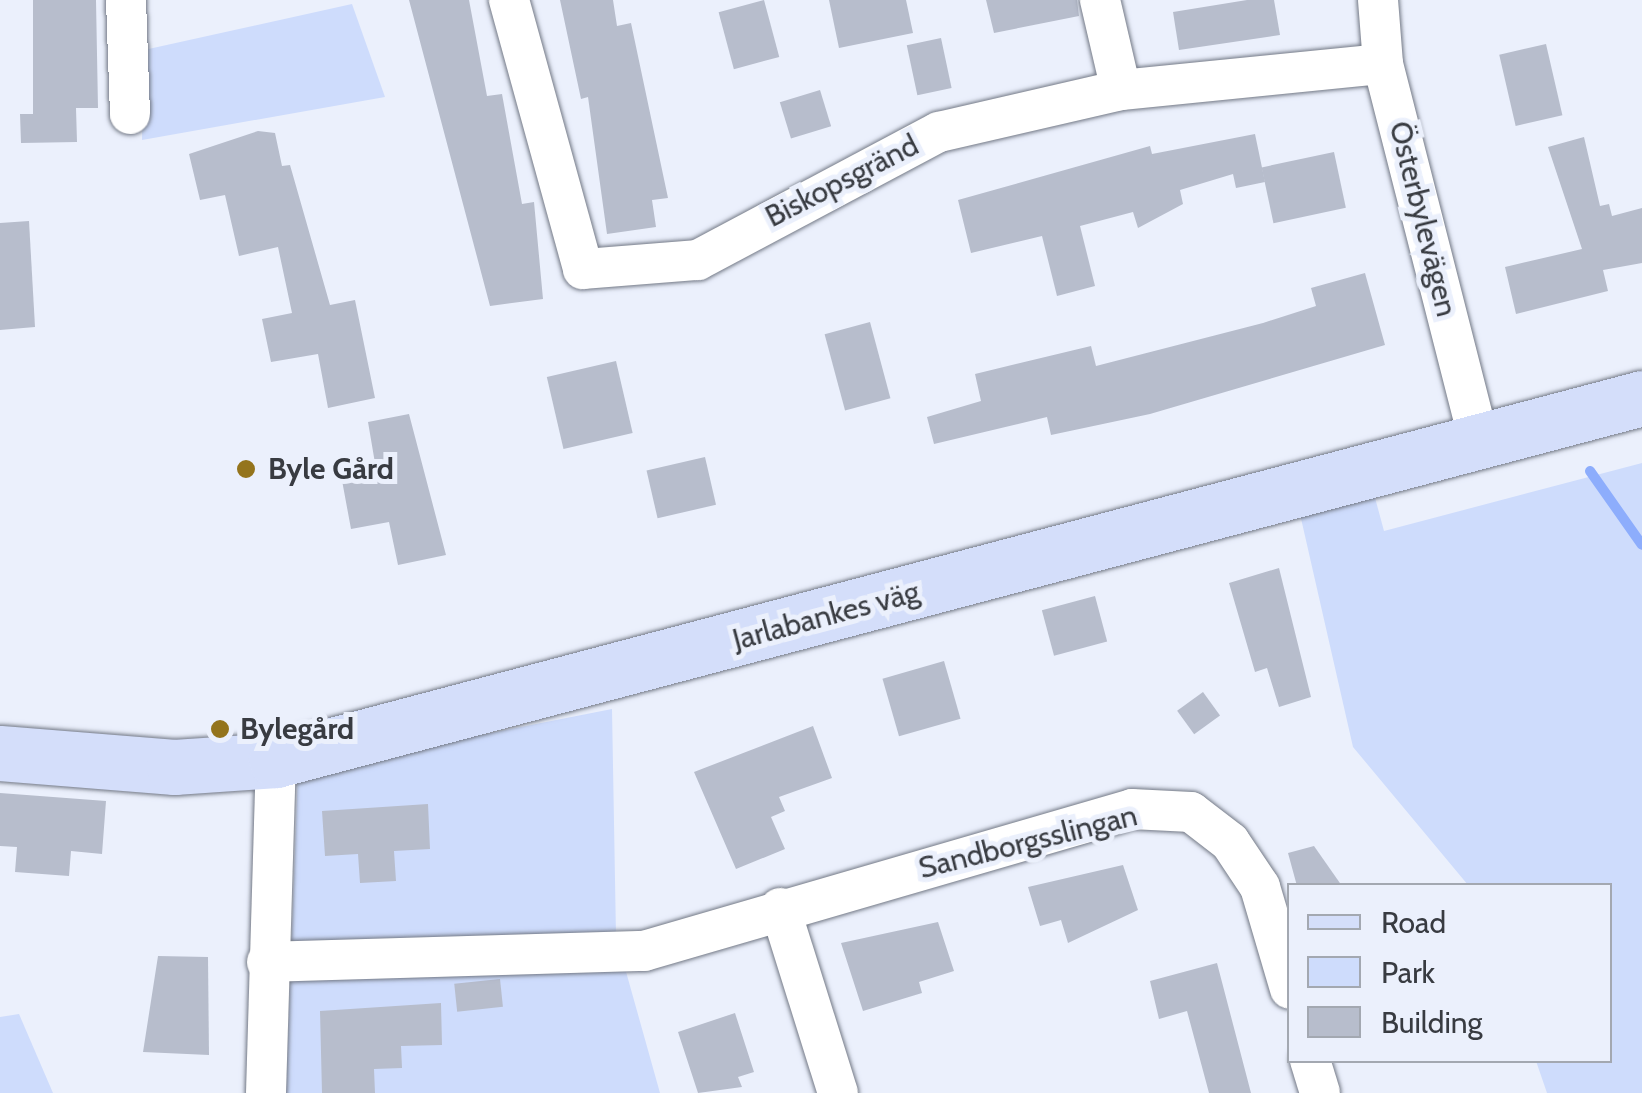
<!DOCTYPE html>
<html>
<head>
<meta charset="utf-8">
<style>
	body { margin:0 }
	#map { position:relative; width:1642px; height:1093px; overflow:hidden; background:#ebf0fc; font-family:Cabin,sans-serif }
	div>[style] { position:absolute }
	[style*='--x'] { left:calc(var(--x)*1px); top:calc(var(--y)*1px); width:calc(var(--w)*1px); rotate:calc(var(--a)*1deg) }
	.green>* { inset:0; background:#cedcfc }
	.stream>* { height:10px; margin:-5px; padding:0 5px; transform-origin:5px; border-radius:5px; background:#8dadfc }
	.building>* { inset:0; background:#b7bdcc; transform-origin:0 0 }
	.roads { filter:drop-shadow(0 0 2px #737986) drop-shadow(0 0 2px #737986) }
	.minor>* { height:40px; margin:-20px; padding:0 20px; transform-origin:20px; border-radius:20px; background:#fff }
	.secondary>* { height:55px; margin:-27.5px; padding:0 27.5px; transform-origin:27.5px; border-radius:27.5px; background:#d4defa }
	.dots>* { width:28px; height:28px; translate:-50% -50%; box-sizing:border-box; border:5px solid #ebf0fc; border-radius:50% }
	span { translate:-50% -50%; white-space:nowrap; text-align:center; line-height:1.15; -webkit-text-stroke:10px #ebf0fc; paint-order:stroke }
	.street-label { font-size:30px; color:#383b41 }
	.poi-label { font-size:30px; color:#383b41; font-weight:700 }
	.left { translate:0 -50%; text-align:left }
	.legend { position:absolute; left:1287px; top:883px; width:325px; height:180px; box-sizing:border-box; background:#ebf0fc; border:2px solid #a3a8b1; margin:0; padding:12px 18px; list-style:none; font-size:30px; color:#383b41 }
	.legend li { display:flex; align-items:center; gap:20px; height:50px }
	.legend b { width:50px; border:2px solid #a3a8b1 }
</style>
</head>
<body>
<div id="map">
	<div class="green">
		<i style="clip-path:polygon(352px 4px,385px 97px,142px 140px,144px 50px)"></i>
		<i style="clip-path:polygon(1642px 463px,1642px 1093px,1547px 1093px,1536px 1061px,1610px 1060px,1610px 886px,1468px 885px,1353px 747px,1300px 514px,1374px 494px,1384px 531px)"></i>
		<i style="clip-path:polygon(612px 709px,616px 936px,660px 1093px,286px 1093px,298px 771px)"></i>
		<i style="clip-path:polygon(19px 1014px,53px 1093px,0 1093px,0 1017px)"></i>
	</div>
	<div class="stream">
		<i style="--x:1590;--y:471;--w:90;--a:54.9"></i>
	</div>
	<div class="building">
		<i style="clip-path:polygon(33px 0,96px 0,98px 108px,76px 108px,77px 142px,21px 143px,20px 114px,33px 114px)"></i>
		<i style="clip-path:polygon(409px 0,469px 0,487px 96px,502px 94px,522px 204px,534px 202px,543px 299px,490px 306px)"></i>
		<i style="clip-path:polygon(560px 0,613px 0,617px 26px,631px 23px,668px 198px,652px 200px,656px 227px,607px 234px,588px 97px,581px 99px)"></i>
		<i style="left:764px;top:0;width:59px;height:47px;rotate:75deg"></i>
		<i style="clip-path:polygon(829px 0,906px 0,913px 33px,839px 48px)"></i>
		<i style="clip-path:polygon(986px 0,1077px 0,1079px 16px,994px 33px)"></i>
		<i style="clip-path:polygon(1247px 0,1274px 0,1280px 35px,1179px 50px,1173px 12px)"></i>
		<i style="left:941px;top:38px;width:51px;height:35px;rotate:78deg"></i>
		<i style="left:1546px;top:44px;width:73px;height:48px;rotate:77deg"></i>
		<i style="left:820px;top:90px;width:38px;height:42px;rotate:73deg"></i>
		<i style="clip-path:polygon(258px 131px,275px 133px,282px 166px,290px 165px,330px 305px,355px 300px,375px 398px,328px 408px,318px 354px,271px 362px,262px 319px,292px 313px,278px 247px,239px 256px,225px 195px,200px 200px,189px 154px)"></i>
		<i style="clip-path:polygon(1255px 134px,1265px 182px,1236px 188px,1233px 174px,1180px 190px,1183px 204px,1138px 228px,1133px 212px,1080px 226px,1095px 286px,1057px 296px,1042px 236px,971px 253px,958px 200px,1150px 146px,1152px 154px)"></i>
		<i style="clip-path:polygon(1584px 137px,1600px 206px,1609px 204px,1612px 216px,1642px 208px,1642px 263px,1603px 270px,1608px 291px,1516px 314px,1505px 267px,1582px 249px,1548px 147px)"></i>
		<i style="left:1334px;top:152px;width:57px;height:74px;rotate:78deg"></i>
		<i style="clip-path:polygon(29px 221px,35px 327px,0 330px,0 223px)"></i>
		<i style="clip-path:polygon(1365px 273px,1385px 345px,1150px 414px,1051px 435px,1047px 417px,934px 444px,927px 417px,981px 401px,975px 374px,1091px 346px,1096px 366px,1263px 323px,1316px 306px,1311px 288px)"></i>
		<i style="left:870px;top:322px;width:79px;height:47px;rotate:75deg"></i>
		<i style="left:616px;top:361px;width:74px;height:71px;rotate:77deg"></i>
		<i style="clip-path:polygon(409px 414px,446px 555px,398px 565px,389px 522px,351px 529px,341px 475px,376px 469px,368px 422px)"></i>
		<i style="left:705px;top:457px;width:49px;height:60px;rotate:77deg"></i>
		<i style="clip-path:polygon(1279px 568px,1311px 697px,1279px 707px,1267px 668px,1255px 672px,1229px 583px)"></i>
		<i style="left:1095px;top:596px;width:47px;height:55px;rotate:75deg"></i>
		<i style="left:944px;top:661px;width:60px;height:64px;rotate:74deg"></i>
		<i style="left:1203px;top:692px;width:29px;height:32px;rotate:54deg"></i>
		<i style="clip-path:polygon(813px 726px,832px 778px,779px 797px,785px 811px,771px 817px,785px 849px,736px 869px,694px 772px)"></i>
		<i style="clip-path:polygon(0 793px,106px 801px,102px 854px,71px 851px,69px 876px,15px 872px,17px 847px,0 846px)"></i>
		<i style="clip-path:polygon(428px 804px,430px 849px,394px 851px,396px 881px,360px 883px,358px 854px,325px 856px,322px 811px)"></i>
		<i style="clip-path:polygon(1314px 846px,1342px 886px,1297px 886px,1288px 853px)"></i>
		<i style="clip-path:polygon(1123px 865px,1138px 910px,1068px 943px,1061px 920px,1040px 926px,1028px 887px)"></i>
		<i style="clip-path:polygon(938px 922px,954px 971px,919px 982px,922px 993px,863px 1011px,841px 943px)"></i>
		<i style="clip-path:polygon(158px 956px,208px 957px,209px 1055px,143px 1052px)"></i>
		<i style="clip-path:polygon(1217px 963px,1251px 1093px,1209px 1093px,1187px 1011px,1159px 1019px,1150px 981px)"></i>
		<i style="left:500px;top:979px;width:28px;height:46px;rotate:84deg"></i>
		<i style="clip-path:polygon(441px 1003px,442px 1045px,401px 1046px,402px 1068px,374px 1069px,375px 1093px,322px 1093px,320px 1011px)"></i>
		<i style="clip-path:polygon(735px 1013px,754px 1072px,738px 1077px,742px 1087px,698px 1093px,678px 1032px)"></i>
	</div>
	<div class="roads">
		<div class="minor">
			<i style="--x:126;--y:0;--w:114;--a:88"></i>
			<i style="--x:509;--y:0;--w:279;--a:74.6"></i>
			<i style="--x:583;--y:269;--w:115;--a:-4.5"></i>
			<i style="--x:698;--y:260;--w:273;--a:-28"></i>
			<i style="--x:939;--y:132;--w:187;--a:-13"></i>
			<i style="--x:1121;--y:90;--w:263;--a:-5.7"></i>
			<i style="--x:1100;--y:0;--w:92;--a:76.9"></i>
			<i style="--x:1378;--y:0;--w:64;--a:85.5"></i>
			<i style="--x:1383;--y:64;--w:384;--a:75.7"></i>
			<i style="--x:780;--y:908;--w:194;--a:72.6"></i>
			<i style="--x:267;--y:962;--w:377;--a:-1.7"></i>
			<i style="--x:644;--y:951;--w:508;--a:-16.22"></i>
			<i style="--x:1132;--y:809;--w:59;--a:2.9"></i>
			<i style="--x:1191;--y:812;--w:49;--a:37.6"></i>
			<i style="--x:1230;--y:842;--w:54;--a:56.3"></i>
			<i style="--x:1260;--y:887;--w:106;--a:73.6"></i>
			<i style="--x:1310;--y:1060;--w:34;--a:73"></i>
			<i style="--x:266;--y:1093;--w:333;--a:-88.3"></i>
		</div>
		<div class="secondary">
			<i style="--x:0;--y:753;--w:175;--a:4.6"></i>
			<i style="--x:174;--y:767;--w:102;--a:-3.9"></i>
			<i style="--x:276;--y:760;--w:1413;--a:-14.84"></i>
		</div>
	</div>
	<div class="dots">
		<i style="left:246px;top:469px;background:#94741c"></i>
		<i style="left:220px;top:729px;background:#94741c"></i>
	</div>
	<div class="street-label">
		<span style="left:842px;top:181px;rotate:-27deg">Biskopsgränd</span>
		<span style="left:1423px;top:219px;rotate:76deg">Österbylevägen</span>
		<span style="left:826px;top:616px;rotate:-15deg">Jarlabankes väg</span>
		<span style="left:1028px;top:842px;rotate:-14deg">Sandborgsslingan</span>
	</div>
	<div class="poi-label">
		<span class="left" style="left:268px;top:469px">Byle Gård</span>
		<span class="left" style="left:240px;top:729px">Bylegård</span>
	</div>
	<ul class="legend">
	<li><b style="height:12px;background:#d4defa"></b>Road</li>
	<li><b style="height:28px;background:#cedcfc"></b>Park</li>
	<li><b style="height:28px;background:#b7bdcc"></b>Building</li>
	</ul>
</div>
</body>
</html>
